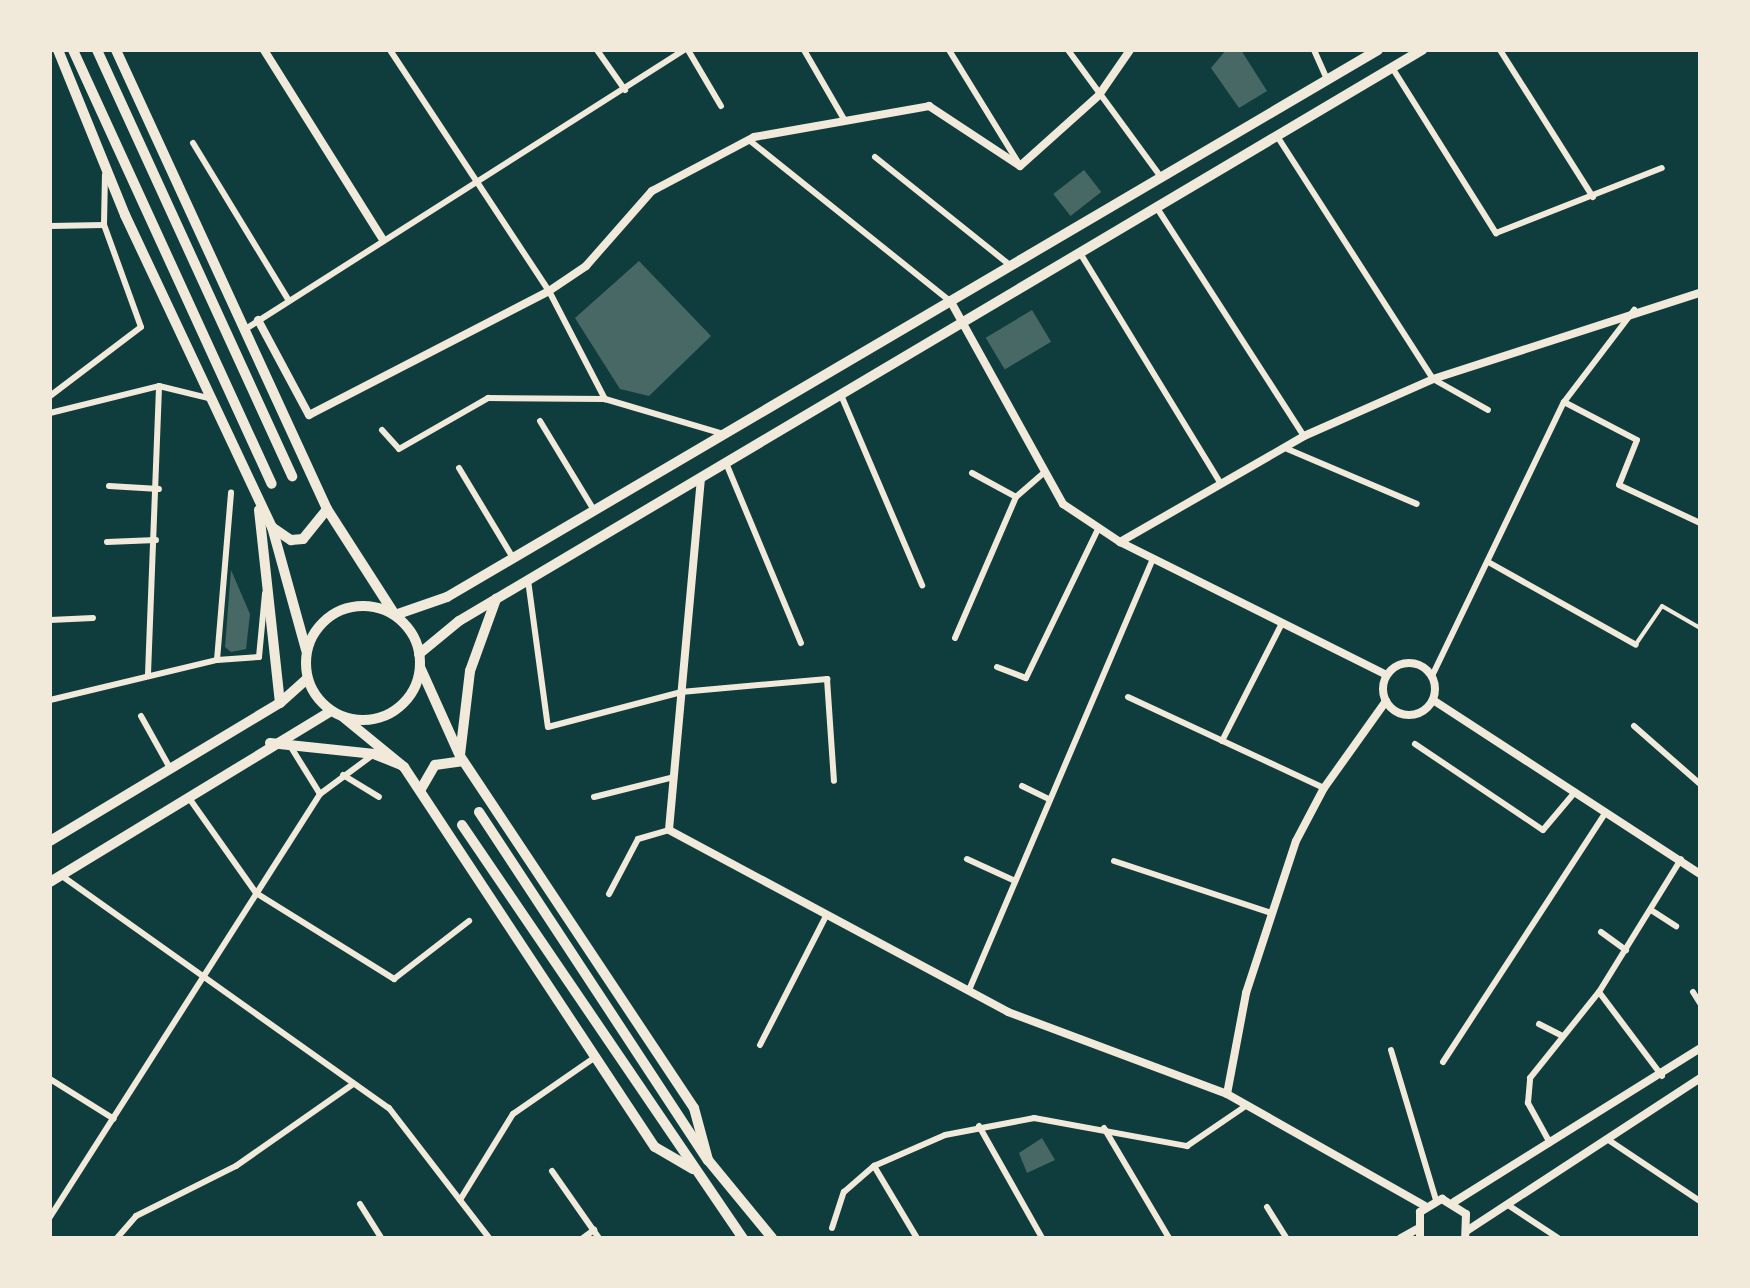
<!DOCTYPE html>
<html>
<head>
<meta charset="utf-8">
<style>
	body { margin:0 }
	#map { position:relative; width:1750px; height:1288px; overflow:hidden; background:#0f3d3e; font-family:Ubuntu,sans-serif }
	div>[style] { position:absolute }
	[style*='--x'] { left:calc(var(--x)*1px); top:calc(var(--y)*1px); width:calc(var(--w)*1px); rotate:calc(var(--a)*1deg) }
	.building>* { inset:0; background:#486865; transform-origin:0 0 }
	.service>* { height:4px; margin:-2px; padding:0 2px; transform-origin:2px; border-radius:2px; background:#f1e9da }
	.minor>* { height:6px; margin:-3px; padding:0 3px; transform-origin:3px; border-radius:3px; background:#f1e9da }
	.tertiary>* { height:8px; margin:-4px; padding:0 4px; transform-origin:4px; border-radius:4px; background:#f1e9da }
	.tertiary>.ring { margin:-4px; padding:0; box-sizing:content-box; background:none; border:8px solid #f1e9da; border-radius:50% }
	.primary>* { height:10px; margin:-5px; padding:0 5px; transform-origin:5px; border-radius:5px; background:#f1e9da }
	.primary>.ring { margin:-5px; padding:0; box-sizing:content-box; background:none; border:10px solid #f1e9da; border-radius:50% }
	.trunk>* { height:10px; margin:-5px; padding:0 5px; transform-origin:5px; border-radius:5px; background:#f1e9da }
	span { translate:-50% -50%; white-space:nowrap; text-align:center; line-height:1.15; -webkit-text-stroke:10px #f1e9da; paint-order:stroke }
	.frame { position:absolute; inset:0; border:52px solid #f1e9da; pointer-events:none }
</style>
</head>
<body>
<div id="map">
	<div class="building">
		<i style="clip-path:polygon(1226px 50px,1241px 50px,1267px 91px,1239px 108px,1211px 68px)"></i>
		<i style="left:1084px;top:170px;width:28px;height:39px;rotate:52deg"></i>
		<i style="clip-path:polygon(639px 261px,711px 336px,649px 396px,620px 389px,575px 318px)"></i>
		<i style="left:1032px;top:310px;width:37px;height:54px;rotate:59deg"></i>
		<i style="clip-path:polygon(231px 570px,250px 614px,246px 649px,231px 652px,225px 647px)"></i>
		<i style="clip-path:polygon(1042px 1138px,1055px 1160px,1027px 1173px,1019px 1153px)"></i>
	</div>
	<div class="service">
		<i style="--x:1636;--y:644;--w:46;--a:-55.6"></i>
		<i style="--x:1662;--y:606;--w:44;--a:30.1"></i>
	</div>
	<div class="minor">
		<i style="--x:390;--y:50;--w:289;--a:56.6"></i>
		<i style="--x:549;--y:291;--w:122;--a:62.6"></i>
		<i style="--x:597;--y:50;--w:49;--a:55"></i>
		<i style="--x:688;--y:50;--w:65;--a:59.5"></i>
		<i style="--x:804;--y:50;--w:82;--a:60"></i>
		<i style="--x:949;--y:50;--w:134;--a:58.4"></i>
		<i style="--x:1068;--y:50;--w:157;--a:53.8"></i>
		<i style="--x:1314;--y:50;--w:32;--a:66"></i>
		<i style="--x:1500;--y:50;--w:174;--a:57.7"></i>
		<i style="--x:1393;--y:69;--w:194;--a:57.9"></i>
		<i style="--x:1496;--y:233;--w:178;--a:-21.4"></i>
		<i style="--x:1277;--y:136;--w:289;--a:57.3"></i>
		<i style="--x:1433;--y:379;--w:63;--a:29.4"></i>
		<i style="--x:749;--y:140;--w:258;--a:38.7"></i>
		<i style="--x:193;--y:143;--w:183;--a:58.7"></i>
		<i style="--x:875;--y:157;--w:174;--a:38.7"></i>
		<i style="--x:1157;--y:208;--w:271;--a:57.2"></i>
		<i style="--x:50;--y:226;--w:54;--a:-1.1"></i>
		<i style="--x:1080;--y:253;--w:268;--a:58.6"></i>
		<i style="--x:244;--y:330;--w:522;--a:-32.47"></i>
		<i style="--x:841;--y:395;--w:207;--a:66.9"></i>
		<i style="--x:50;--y:396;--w:114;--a:-37.2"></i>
		<i style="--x:141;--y:327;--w:109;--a:-109.9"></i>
		<i style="--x:104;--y:225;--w:50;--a:-88.9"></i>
		<i style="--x:1564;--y:402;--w:82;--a:27.5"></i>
		<i style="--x:1637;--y:440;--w:48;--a:111.8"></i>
		<i style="--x:1619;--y:485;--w:89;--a:25.1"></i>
		<i style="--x:50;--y:413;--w:112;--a:-13.9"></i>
		<i style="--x:159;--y:386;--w:50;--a:13.8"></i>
		<i style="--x:540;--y:421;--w:104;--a:58.8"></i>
		<i style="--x:382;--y:430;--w:25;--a:48"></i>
		<i style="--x:399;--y:449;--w:103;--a:-29.8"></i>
		<i style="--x:488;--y:398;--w:117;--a:0.5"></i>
		<i style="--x:605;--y:399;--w:124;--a:16.4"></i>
		<i style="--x:1285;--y:448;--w:143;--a:23"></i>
		<i style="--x:726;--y:463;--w:195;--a:67.4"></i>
		<i style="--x:459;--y:468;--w:105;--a:59"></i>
		<i style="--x:972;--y:473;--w:50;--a:28.6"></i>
		<i style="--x:109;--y:486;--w:50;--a:3.4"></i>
		<i style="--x:107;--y:542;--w:49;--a:-2.3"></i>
		<i style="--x:1490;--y:563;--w:167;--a:29.3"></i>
		<i style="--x:528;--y:580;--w:148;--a:82.3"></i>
		<i style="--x:548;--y:727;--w:138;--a:-14.7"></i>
		<i style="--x:681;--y:692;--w:147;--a:-5.1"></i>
		<i style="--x:827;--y:679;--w:102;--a:86.1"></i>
		<i style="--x:50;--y:620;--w:43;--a:-2.7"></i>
		<i style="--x:955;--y:638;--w:154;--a:-66.6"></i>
		<i style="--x:1016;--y:497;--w:35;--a:-41"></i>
		<i style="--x:217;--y:660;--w:168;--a:-85.2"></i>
		<i style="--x:997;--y:667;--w:31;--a:21"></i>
		<i style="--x:1026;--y:678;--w:165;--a:-64.2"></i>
		<i style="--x:148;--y:674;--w:288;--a:-87.8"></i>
		<i style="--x:1432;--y:676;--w:304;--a:-64.3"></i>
		<i style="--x:1564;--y:402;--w:116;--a:-52.7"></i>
		<i style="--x:1128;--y:697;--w:216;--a:24.9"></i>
		<i style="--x:50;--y:700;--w:172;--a:-13.5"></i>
		<i style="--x:217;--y:660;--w:42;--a:-4.1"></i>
		<i style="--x:259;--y:657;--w:64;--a:-84.6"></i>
		<i style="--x:141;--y:716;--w:60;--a:60.9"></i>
		<i style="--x:1634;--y:726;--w:88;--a:41.3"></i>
		<i style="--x:1222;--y:741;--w:132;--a:-63"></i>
		<i style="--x:289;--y:744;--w:59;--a:58.2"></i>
		<i style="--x:1415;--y:744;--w:154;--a:33.9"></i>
		<i style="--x:1543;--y:830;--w:50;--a:-49.9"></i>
		<i style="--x:343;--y:775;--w:42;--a:31.4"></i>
		<i style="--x:1022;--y:786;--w:30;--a:26"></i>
		<i style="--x:594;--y:797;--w:82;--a:-14"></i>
		<i style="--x:189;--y:798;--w:116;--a:54.8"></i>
		<i style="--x:256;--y:893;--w:163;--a:31.9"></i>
		<i style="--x:394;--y:979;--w:95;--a:-37.7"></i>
		<i style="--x:967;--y:859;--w:53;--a:24.6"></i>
		<i style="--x:1114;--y:861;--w:162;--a:18.3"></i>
		<i style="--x:62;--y:876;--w:401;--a:35.4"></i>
		<i style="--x:389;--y:1108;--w:164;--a:52.4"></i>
		<i style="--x:609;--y:894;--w:62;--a:-62.2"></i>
		<i style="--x:638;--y:839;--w:32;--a:-16"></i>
		<i style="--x:1651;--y:910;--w:30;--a:33"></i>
		<i style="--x:1601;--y:932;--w:31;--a:36"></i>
		<i style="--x:969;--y:990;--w:469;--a:-66.9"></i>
		<i style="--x:1599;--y:992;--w:105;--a:53.1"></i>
		<i style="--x:1693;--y:992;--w:13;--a:58"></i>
		<i style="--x:1539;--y:1024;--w:27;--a:27"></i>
		<i style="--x:760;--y:1045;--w:147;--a:-62.9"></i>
		<i style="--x:1391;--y:1050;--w:157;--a:73.3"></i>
		<i style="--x:1443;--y:1062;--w:298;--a:-56.9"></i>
		<i style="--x:50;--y:1079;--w:75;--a:32"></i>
		<i style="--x:979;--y:1126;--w:129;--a:60.6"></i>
		<i style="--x:1104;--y:1128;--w:128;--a:59.4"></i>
		<i style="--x:1610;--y:1141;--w:108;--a:33.7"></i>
		<i style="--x:1550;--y:1143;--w:46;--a:-118.8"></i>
		<i style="--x:1528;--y:1103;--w:25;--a:-85"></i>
		<i style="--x:1530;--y:1078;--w:110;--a:-51.3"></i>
		<i style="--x:1599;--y:992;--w:156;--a:-58.3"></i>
		<i style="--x:874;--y:1166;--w:84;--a:59.2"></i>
		<i style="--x:552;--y:1171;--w:82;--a:55"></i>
		<i style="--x:460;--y:1200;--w:101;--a:-58.4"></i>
		<i style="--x:513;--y:1114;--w:98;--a:-34.7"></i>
		<i style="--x:360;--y:1204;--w:40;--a:58"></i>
		<i style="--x:1508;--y:1205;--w:60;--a:33.4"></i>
		<i style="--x:1267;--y:1207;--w:36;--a:58"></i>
		<i style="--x:50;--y:1217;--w:502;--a:-57.45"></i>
		<i style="--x:320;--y:794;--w:67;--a:-36.5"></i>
		<i style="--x:832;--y:1228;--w:38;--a:-72"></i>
		<i style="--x:844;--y:1192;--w:40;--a:-41"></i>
		<i style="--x:874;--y:1166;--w:77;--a:-23.6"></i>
		<i style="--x:945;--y:1135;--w:91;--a:-10.8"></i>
		<i style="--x:1034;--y:1118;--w:156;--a:10.4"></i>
		<i style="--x:1187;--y:1146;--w:73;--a:-34.3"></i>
		<i style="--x:117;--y:1238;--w:29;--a:-49"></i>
		<i style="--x:136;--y:1216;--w:112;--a:-26.6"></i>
		<i style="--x:236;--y:1166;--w:143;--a:-35"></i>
		<i style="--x:583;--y:1238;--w:14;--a:-36"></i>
	</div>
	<div class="tertiary">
		<i style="--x:264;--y:50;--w:224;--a:57.9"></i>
		<i style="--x:951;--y:302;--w:231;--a:61"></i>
		<i style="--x:1063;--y:504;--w:69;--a:33.7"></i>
		<i style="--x:1120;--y:542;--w:298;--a:26.5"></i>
		<i style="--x:258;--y:320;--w:108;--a:61.8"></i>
		<i style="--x:309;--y:415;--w:270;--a:-27.3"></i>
		<i style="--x:549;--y:291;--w:45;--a:-34"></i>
		<i style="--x:586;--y:266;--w:100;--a:-48.7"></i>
		<i style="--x:652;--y:191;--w:115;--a:-27.9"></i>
		<i style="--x:754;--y:137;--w:178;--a:-10"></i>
		<i style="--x:929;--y:106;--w:109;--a:33.4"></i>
		<i style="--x:1020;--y:166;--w:106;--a:-41.9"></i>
		<i style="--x:1099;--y:95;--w:55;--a:-55.4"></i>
		<i style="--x:701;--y:478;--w:353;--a:95.2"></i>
		<i style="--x:669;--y:830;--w:385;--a:28.2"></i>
		<i style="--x:1008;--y:1012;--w:234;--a:20.5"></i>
		<i style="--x:1227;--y:1094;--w:227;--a:29.5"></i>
		<i style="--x:1120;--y:542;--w:212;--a:-29.9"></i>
		<i style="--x:1304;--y:436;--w:141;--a:-23.8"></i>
		<i style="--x:1433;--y:379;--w:281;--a:-17.9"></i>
		<i class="ring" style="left:1383px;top:663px;width:44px;height:44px"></i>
		<i style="--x:1433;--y:700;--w:319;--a:33.1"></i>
		<i style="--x:1227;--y:1094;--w:103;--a:-79.3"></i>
		<i style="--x:1246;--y:993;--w:160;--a:-71.8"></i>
		<i style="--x:1296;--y:841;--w:60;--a:-62.2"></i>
		<i style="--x:1324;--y:788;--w:107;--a:-54.5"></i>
		<i style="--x:1454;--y:1202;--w:290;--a:-32"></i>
		<i style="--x:1468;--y:1230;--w:277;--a:-33.2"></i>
		<i style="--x:1401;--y:1238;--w:18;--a:-29"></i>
		<i style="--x:1420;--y:1238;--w:26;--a:-90"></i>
		<i style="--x:1420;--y:1212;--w:26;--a:-31"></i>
		<i style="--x:1442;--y:1199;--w:28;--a:32"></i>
		<i style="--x:1466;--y:1214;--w:24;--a:92"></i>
	</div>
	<div class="primary">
		<i class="ring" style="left:306px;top:606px;width:104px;height:104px"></i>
		<i style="--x:395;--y:615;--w:55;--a:-19.1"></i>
		<i style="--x:447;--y:597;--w:1080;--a:-30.44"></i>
		<i style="--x:419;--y:654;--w:52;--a:-39.5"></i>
		<i style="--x:459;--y:621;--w:1120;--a:-30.67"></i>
		<i style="--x:50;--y:841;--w:268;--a:-31"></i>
		<i style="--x:280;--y:703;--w:36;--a:-42"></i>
		<i style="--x:50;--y:882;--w:329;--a:-31.3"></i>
	</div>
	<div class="trunk">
		<i style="--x:58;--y:50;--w:178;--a:67.9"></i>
		<i style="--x:125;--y:215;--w:345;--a:64.8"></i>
		<i style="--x:272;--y:527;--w:128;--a:74.5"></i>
		<i style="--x:73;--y:50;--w:477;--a:65.4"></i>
		<i style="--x:97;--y:50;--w:469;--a:65.4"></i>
		<i style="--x:116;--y:50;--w:505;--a:65.31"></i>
		<i style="--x:327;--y:509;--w:126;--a:57.3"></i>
		<i style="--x:259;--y:510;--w:194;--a:83.8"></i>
		<i style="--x:273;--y:528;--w:22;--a:34"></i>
		<i style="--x:291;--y:540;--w:12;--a:-5"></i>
		<i style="--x:303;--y:539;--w:38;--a:-51"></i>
		<i style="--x:420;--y:667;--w:98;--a:65.8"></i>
		<i style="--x:460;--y:756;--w:423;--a:56.4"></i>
		<i style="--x:694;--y:1108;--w:54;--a:74.9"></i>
		<i style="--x:343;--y:717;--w:79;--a:39.3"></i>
		<i style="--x:404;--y:767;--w:455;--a:56.6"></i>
		<i style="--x:655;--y:1147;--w:44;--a:30.1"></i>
		<i style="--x:270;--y:743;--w:105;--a:6"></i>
		<i style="--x:374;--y:754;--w:29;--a:22"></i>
		<i style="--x:460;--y:755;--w:85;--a:-83.2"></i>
		<i style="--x:470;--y:671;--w:77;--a:-70.1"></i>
		<i style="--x:421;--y:789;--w:28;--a:-60"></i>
		<i style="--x:435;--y:765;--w:27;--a:-8"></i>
		<i style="--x:479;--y:812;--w:417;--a:56.7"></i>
		<i style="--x:708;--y:1160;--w:101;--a:50.6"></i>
		<i style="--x:462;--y:825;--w:500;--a:55.8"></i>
	</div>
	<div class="frame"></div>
</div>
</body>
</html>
